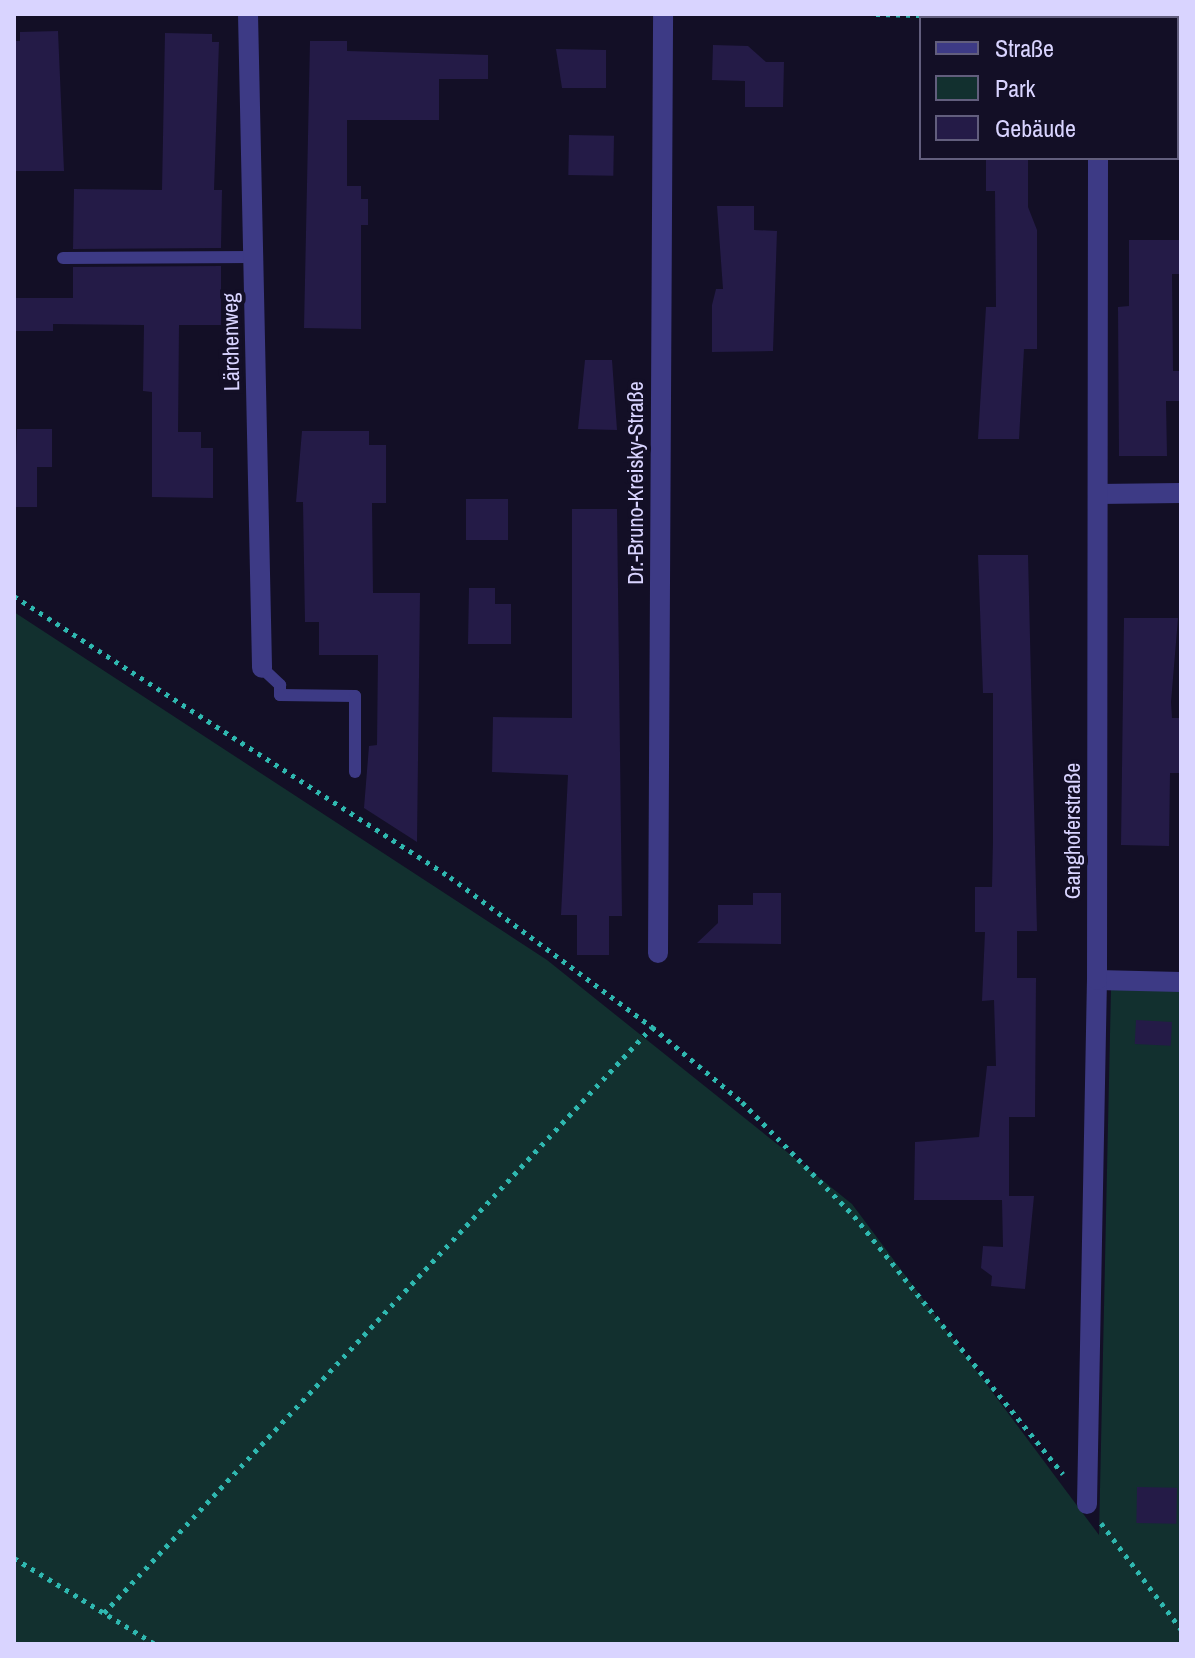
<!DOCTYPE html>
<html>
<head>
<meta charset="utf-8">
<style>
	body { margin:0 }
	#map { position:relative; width:1195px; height:1658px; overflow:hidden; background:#130f26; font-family:"Archivo Narrow",sans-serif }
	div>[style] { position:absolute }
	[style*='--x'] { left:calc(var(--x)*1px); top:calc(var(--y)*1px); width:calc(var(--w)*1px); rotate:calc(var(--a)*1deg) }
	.green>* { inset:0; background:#12302f }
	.building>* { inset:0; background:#241b47; transform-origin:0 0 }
	.path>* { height:5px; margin-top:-2.5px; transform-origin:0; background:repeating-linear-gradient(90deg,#2fb8b0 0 4px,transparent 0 10px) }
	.lane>* { height:12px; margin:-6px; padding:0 6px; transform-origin:6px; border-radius:6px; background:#3d3a85 }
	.street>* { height:20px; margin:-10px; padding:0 10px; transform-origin:10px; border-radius:10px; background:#3d3a85 }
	span { translate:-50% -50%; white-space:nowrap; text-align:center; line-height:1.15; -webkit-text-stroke:8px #130f26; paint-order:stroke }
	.street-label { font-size:22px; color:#d9d4ff }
	.frame { position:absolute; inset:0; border:16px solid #d9d4ff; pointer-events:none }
	.legend { position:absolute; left:919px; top:16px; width:260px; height:144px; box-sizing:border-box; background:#130f26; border:2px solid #625e7d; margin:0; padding:10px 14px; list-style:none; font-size:24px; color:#d9d4ff }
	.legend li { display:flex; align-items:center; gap:16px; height:40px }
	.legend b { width:40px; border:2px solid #625e7d }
</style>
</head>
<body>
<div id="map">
	<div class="green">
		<i style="clip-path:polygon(14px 612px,547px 960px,852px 1204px,1099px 1535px,1111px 989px,1181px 990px,1181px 1644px,14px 1644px)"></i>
	</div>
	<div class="building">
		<i style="clip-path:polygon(58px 31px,64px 171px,14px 171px,14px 41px,20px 41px,20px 32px)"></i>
		<i style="clip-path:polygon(165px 33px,212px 34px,212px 42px,219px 42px,214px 190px,222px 190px,221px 248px,73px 249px,74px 189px,162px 190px)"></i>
		<i style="clip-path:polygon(310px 41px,347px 41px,347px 51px,488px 55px,488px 79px,439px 79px,439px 120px,347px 120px,347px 186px,361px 186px,361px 199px,368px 199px,368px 225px,361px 225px,361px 329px,304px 328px)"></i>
		<i style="clip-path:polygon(713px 45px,748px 46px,766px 62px,784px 62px,783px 107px,745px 107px,745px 81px,712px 80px)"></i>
		<i style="clip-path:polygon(556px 49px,606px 50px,606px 88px,562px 88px)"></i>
		<i style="left:569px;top:135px;width:45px;height:40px;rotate:1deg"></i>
		<i style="clip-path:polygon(986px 158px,1028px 158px,1028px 207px,1037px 230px,1037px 349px,1024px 349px,1019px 439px,978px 439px,986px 307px,996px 307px,995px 191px,986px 191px)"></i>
		<i style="clip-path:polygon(717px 206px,754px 206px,754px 230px,777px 231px,773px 351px,712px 352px,712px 305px,716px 289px,723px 289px)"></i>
		<i style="clip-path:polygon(1129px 240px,1181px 240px,1181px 274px,1172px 274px,1173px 371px,1181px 371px,1181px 401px,1166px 401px,1167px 456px,1119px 456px,1118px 307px,1129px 306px)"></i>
		<i style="clip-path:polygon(221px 266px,221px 325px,179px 325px,178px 432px,201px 432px,201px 448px,213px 448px,213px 498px,152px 497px,152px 392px,143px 391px,144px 325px,53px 324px,53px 331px,14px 331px,14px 298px,73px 298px,73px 267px)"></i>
		<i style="clip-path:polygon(585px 360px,612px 360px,617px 430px,578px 429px)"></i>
		<i style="clip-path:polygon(17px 429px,52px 429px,52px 467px,37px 467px,37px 507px,14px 507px)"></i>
		<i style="clip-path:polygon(302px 431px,369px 431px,369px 445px,386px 445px,386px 503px,372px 503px,373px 593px,420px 593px,417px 842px,364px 808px,369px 746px,377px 745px,378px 655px,319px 655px,319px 622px,305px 622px,303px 502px,296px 502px)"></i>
		<i style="left:466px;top:499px;width:42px;height:41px"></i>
		<i style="clip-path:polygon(572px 509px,617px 509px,622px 916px,609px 916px,609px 955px,577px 955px,577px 915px,561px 915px,568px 775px,492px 772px,493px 717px,572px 718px)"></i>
		<i style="clip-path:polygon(978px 555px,1028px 555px,1037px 931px,1017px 931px,1017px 978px,1036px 978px,1035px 1117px,1009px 1117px,1009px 1196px,1034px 1196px,1025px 1289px,991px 1286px,992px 1276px,981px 1268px,983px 1246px,1003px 1247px,1002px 1200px,914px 1200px,915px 1142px,979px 1137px,987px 1066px,996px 1066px,994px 1000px,982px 1001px,985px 932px,975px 932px,975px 887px,992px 887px,993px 841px,993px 693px,983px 693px)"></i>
		<i style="clip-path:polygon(469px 588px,495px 588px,495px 604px,511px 604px,511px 644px,468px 644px)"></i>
		<i style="clip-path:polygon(1124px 618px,1178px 618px,1171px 702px,1172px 718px,1181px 718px,1181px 773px,1170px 773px,1169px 846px,1121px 845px)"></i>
		<i style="clip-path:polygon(753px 893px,781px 893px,781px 944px,697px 943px,718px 923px,718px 905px,753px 905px)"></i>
		<i style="left:1136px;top:1020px;width:36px;height:24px;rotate:3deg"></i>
		<i style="left:1137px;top:1487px;width:40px;height:36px;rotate:1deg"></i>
	</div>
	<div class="path">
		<i style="--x:876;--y:14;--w:171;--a:1.3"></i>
		<i style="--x:14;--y:596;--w:519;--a:32.8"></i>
		<i style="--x:450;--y:877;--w:252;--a:36.6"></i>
		<i style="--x:652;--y:1027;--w:117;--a:39.8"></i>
		<i style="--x:742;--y:1102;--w:160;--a:45.5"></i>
		<i style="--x:854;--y:1216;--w:332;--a:51"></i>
		<i style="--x:1101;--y:1523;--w:133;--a:53"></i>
		<i style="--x:14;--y:1558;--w:165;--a:31.4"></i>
		<i style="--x:104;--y:1613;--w:802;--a:-46.92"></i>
	</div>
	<div class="lane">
		<i style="--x:63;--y:258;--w:190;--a:-0.3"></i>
		<i style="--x:262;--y:668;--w:25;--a:43"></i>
		<i style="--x:280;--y:685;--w:10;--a:90"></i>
		<i style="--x:280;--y:695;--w:75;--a:0.8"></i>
		<i style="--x:355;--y:696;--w:76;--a:90"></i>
	</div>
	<div class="street">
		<i style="--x:248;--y:14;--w:654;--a:88.77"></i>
		<i style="--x:1098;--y:18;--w:4;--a:-90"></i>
		<i style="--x:1098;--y:494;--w:83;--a:-0.7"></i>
		<i style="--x:658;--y:953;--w:939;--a:-89.69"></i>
		<i style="--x:1097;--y:980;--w:84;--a:1.4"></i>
		<i style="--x:1087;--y:1504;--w:524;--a:-88.91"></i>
		<i style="--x:1097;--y:980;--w:822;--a:-89.93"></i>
	</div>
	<div class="street-label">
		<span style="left:231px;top:342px;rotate:-91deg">Lärchenweg</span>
		<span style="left:636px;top:483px;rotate:-90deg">Dr.-Bruno-Kreisky-Straße</span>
		<span style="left:1073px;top:831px;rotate:-90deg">Ganghoferstraße</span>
	</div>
	<div class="frame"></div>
	<ul class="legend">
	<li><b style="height:10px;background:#3d3a85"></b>Straße</li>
	<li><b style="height:22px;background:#12302f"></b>Park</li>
	<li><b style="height:22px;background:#241b47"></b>Gebäude</li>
	</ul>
</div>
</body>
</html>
